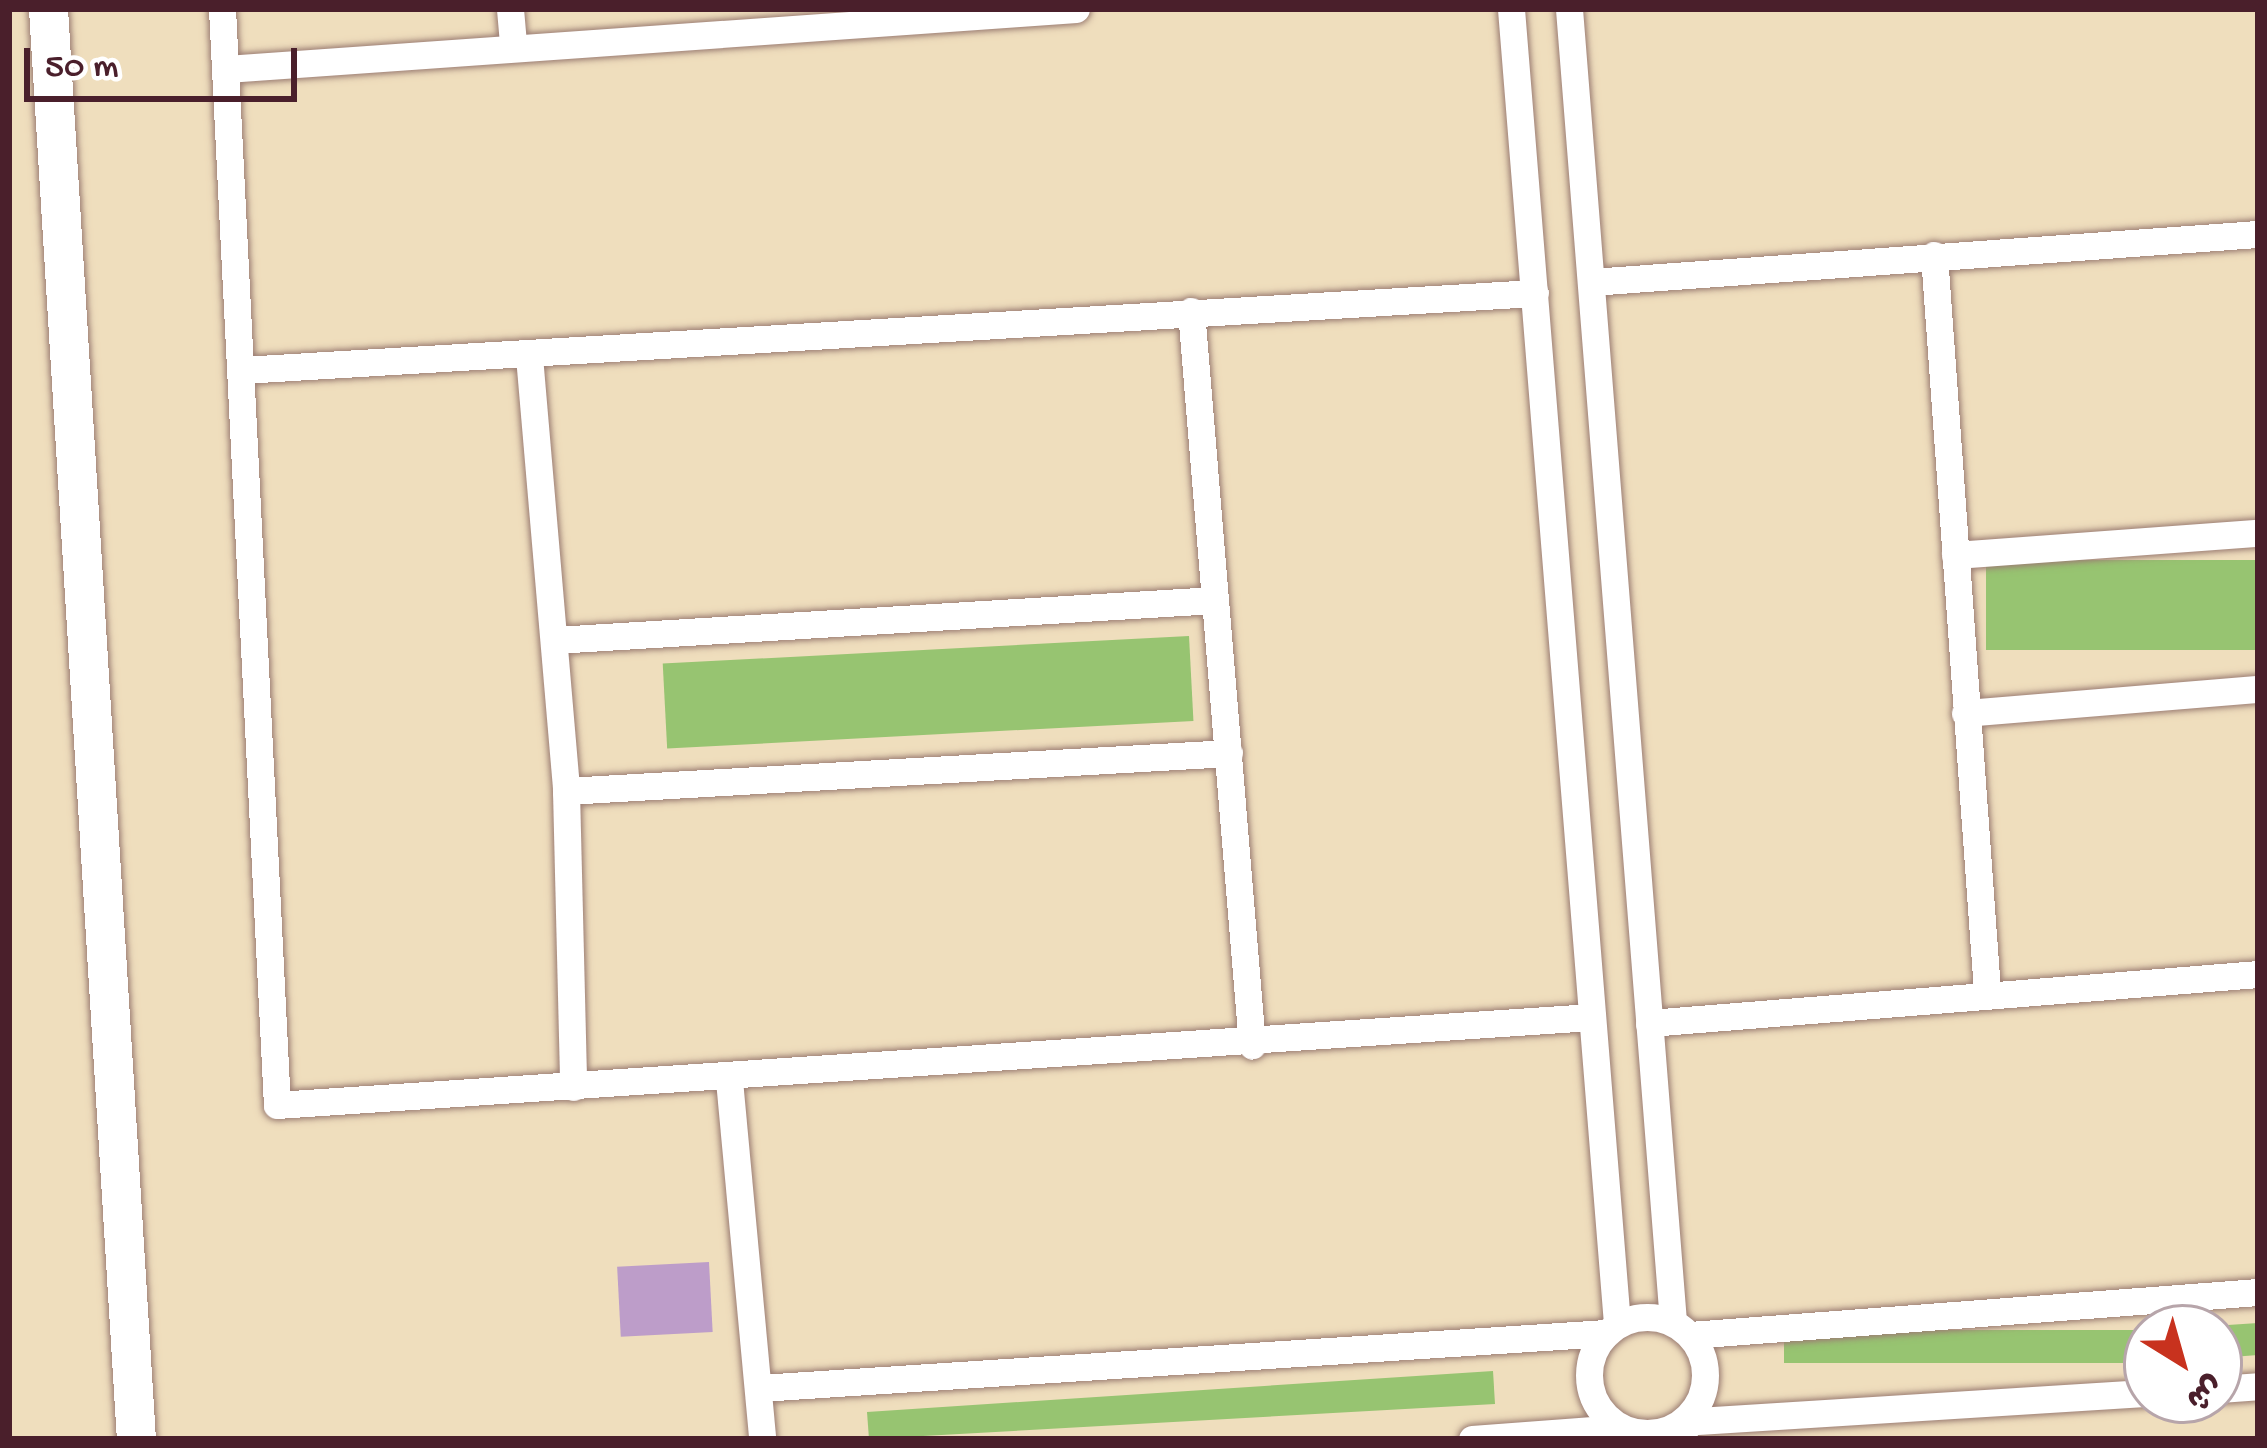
<!DOCTYPE html>
<html>
<head>
<meta charset="utf-8">
<style>
	body { margin:0 }
	#map { position:relative; width:2267px; height:1448px; overflow:hidden; background:#efdebd; font-family:"Gochi Hand","Playpen Sans Arabic",sans-serif }
	div>[style] { position:absolute }
	[style*='--x'] { left:calc(var(--x)*1px); top:calc(var(--y)*1px); width:calc(var(--w)*1px); rotate:calc(var(--a)*1deg) }
	.green>* { inset:0; background:#97c471; transform-origin:0 0 }
	.building>* { inset:0; background:#bd9dc9; transform-origin:0 0 }
	.roads { filter:drop-shadow(0 0 3px #9c7e74) drop-shadow(0 0 3px #9c7e74) }
	.minor>* { height:27px; margin:-13.5px; padding:0 13.5px; transform-origin:13.5px; border-radius:13.5px; background:#fff }
	.minor>.ring { margin:-13.5px; padding:0; box-sizing:content-box; background:none; border:27px solid #fff; border-radius:50% }
	.secondary>* { height:39px; margin:-19.5px; padding:0 19.5px; transform-origin:19.5px; border-radius:19.5px; background:#fff }
	span { translate:-50% -50%; white-space:nowrap; text-align:center; line-height:1.15; -webkit-text-stroke:10px #fff; paint-order:stroke }
	.frame { position:absolute; inset:0; border:12px solid #4a1f2b; pointer-events:none }
	.north { position:absolute; left:2123px; top:1304px; width:120px; height:120px; box-sizing:border-box; background:#fff; border:3px solid #b7a5aa; border-radius:50%; rotate:143deg; font-size:33px; font-weight:700; line-height:48px; text-align:center; color:#4a1f2b }
	.north::after { content:''; display:block; margin:auto; width:42px; height:54px; background:#c8321e; clip-path:polygon(50% 0,100% 100%,50% 72%,0 100%) }
	.scale { position:absolute; left:24px; top:48px; width:273px; height:54px; box-sizing:border-box; border:6px solid #4a1f2b; border-top:0; padding-left:15px; font-size:36px; line-height:42px; white-space:nowrap; color:#4a1f2b; -webkit-text-stroke:9px #fff; paint-order:stroke }
</style>
</head>
<body>
<div id="map">
	<div class="green">
		<i style="left:2258px;top:560px;width:90px;height:272px;rotate:90deg"></i>
		<i style="left:1189px;top:636px;width:85px;height:527px;rotate:87deg"></i>
		<i style="clip-path:polygon(2258px 1323px,2258px 1355px,2219px 1358px,2219px 1328px,2183px 1328px)"></i>
		<i style="left:2147px;top:1330px;width:33px;height:363px;rotate:90deg"></i>
		<i style="clip-path:polygon(1493px 1371px,1495px 1404px,869px 1439px,867px 1412px)"></i>
	</div>
	<div class="building">
		<i style="left:709px;top:1262px;width:70px;height:92px;rotate:87deg"></i>
	</div>
	<div class="roads">
		<div class="minor">
			<i style="--x:222;--y:9;--w:1097;--a:87.13"></i>
			<i style="--x:277;--y:1105;--w:1318;--a:-3.83"></i>
			<i style="--x:510;--y:9;--w:38;--a:85"></i>
			<i style="--x:1511;--y:9;--w:1320;--a:85.39"></i>
			<i style="--x:1569;--y:9;--w:1317;--a:85.47"></i>
			<i style="--x:226;--y:69;--w:852;--a:-4.04"></i>
			<i style="--x:1934;--y:255;--w:738;--a:85.88"></i>
			<i style="--x:1591;--y:282;--w:669;--a:-4.12"></i>
			<i style="--x:1191;--y:311;--w:737;--a:85.25"></i>
			<i style="--x:529;--y:356;--w:437;--a:85.1"></i>
			<i style="--x:566;--y:791;--w:296;--a:88.6"></i>
			<i style="--x:242;--y:370;--w:1295;--a:-3.41"></i>
			<i style="--x:1955;--y:555;--w:304;--a:-4.2"></i>
			<i style="--x:555;--y:640;--w:661;--a:-3.47"></i>
			<i style="--x:1965;--y:713;--w:294;--a:-4.7"></i>
			<i style="--x:566;--y:791;--w:664;--a:-3.28"></i>
			<i style="--x:1649;--y:1023;--w:611;--a:-4.6"></i>
			<i style="--x:729;--y:1080;--w:361;--a:84.7"></i>
			<i class="ring" style="left:1589px;top:1317px;width:89px;height:89px"></i>
			<i style="--x:1690;--y:1335;--w:570;--a:-4.33"></i>
			<i style="--x:760;--y:1388;--w:849;--a:-3.72"></i>
			<i style="--x:2219;--y:1389;--w:39;--a:-4"></i>
			<i style="--x:1472;--y:1439;--w:148;--a:-4.3"></i>
			<i style="--x:1620;--y:1428;--w:7;--a:90"></i>
			<i style="--x:1684;--y:1439;--w:17;--a:-93"></i>
			<i style="--x:1683;--y:1422;--w:465;--a:-3.6"></i>
		</div>
		<div class="secondary">
			<i style="--x:48;--y:9;--w:1433;--a:86.48"></i>
		</div>
	</div>
	<div class="frame"></div>
	<div class="north">ش</div>
	<div class="scale">50 m</div>
</div>
</body>
</html>
